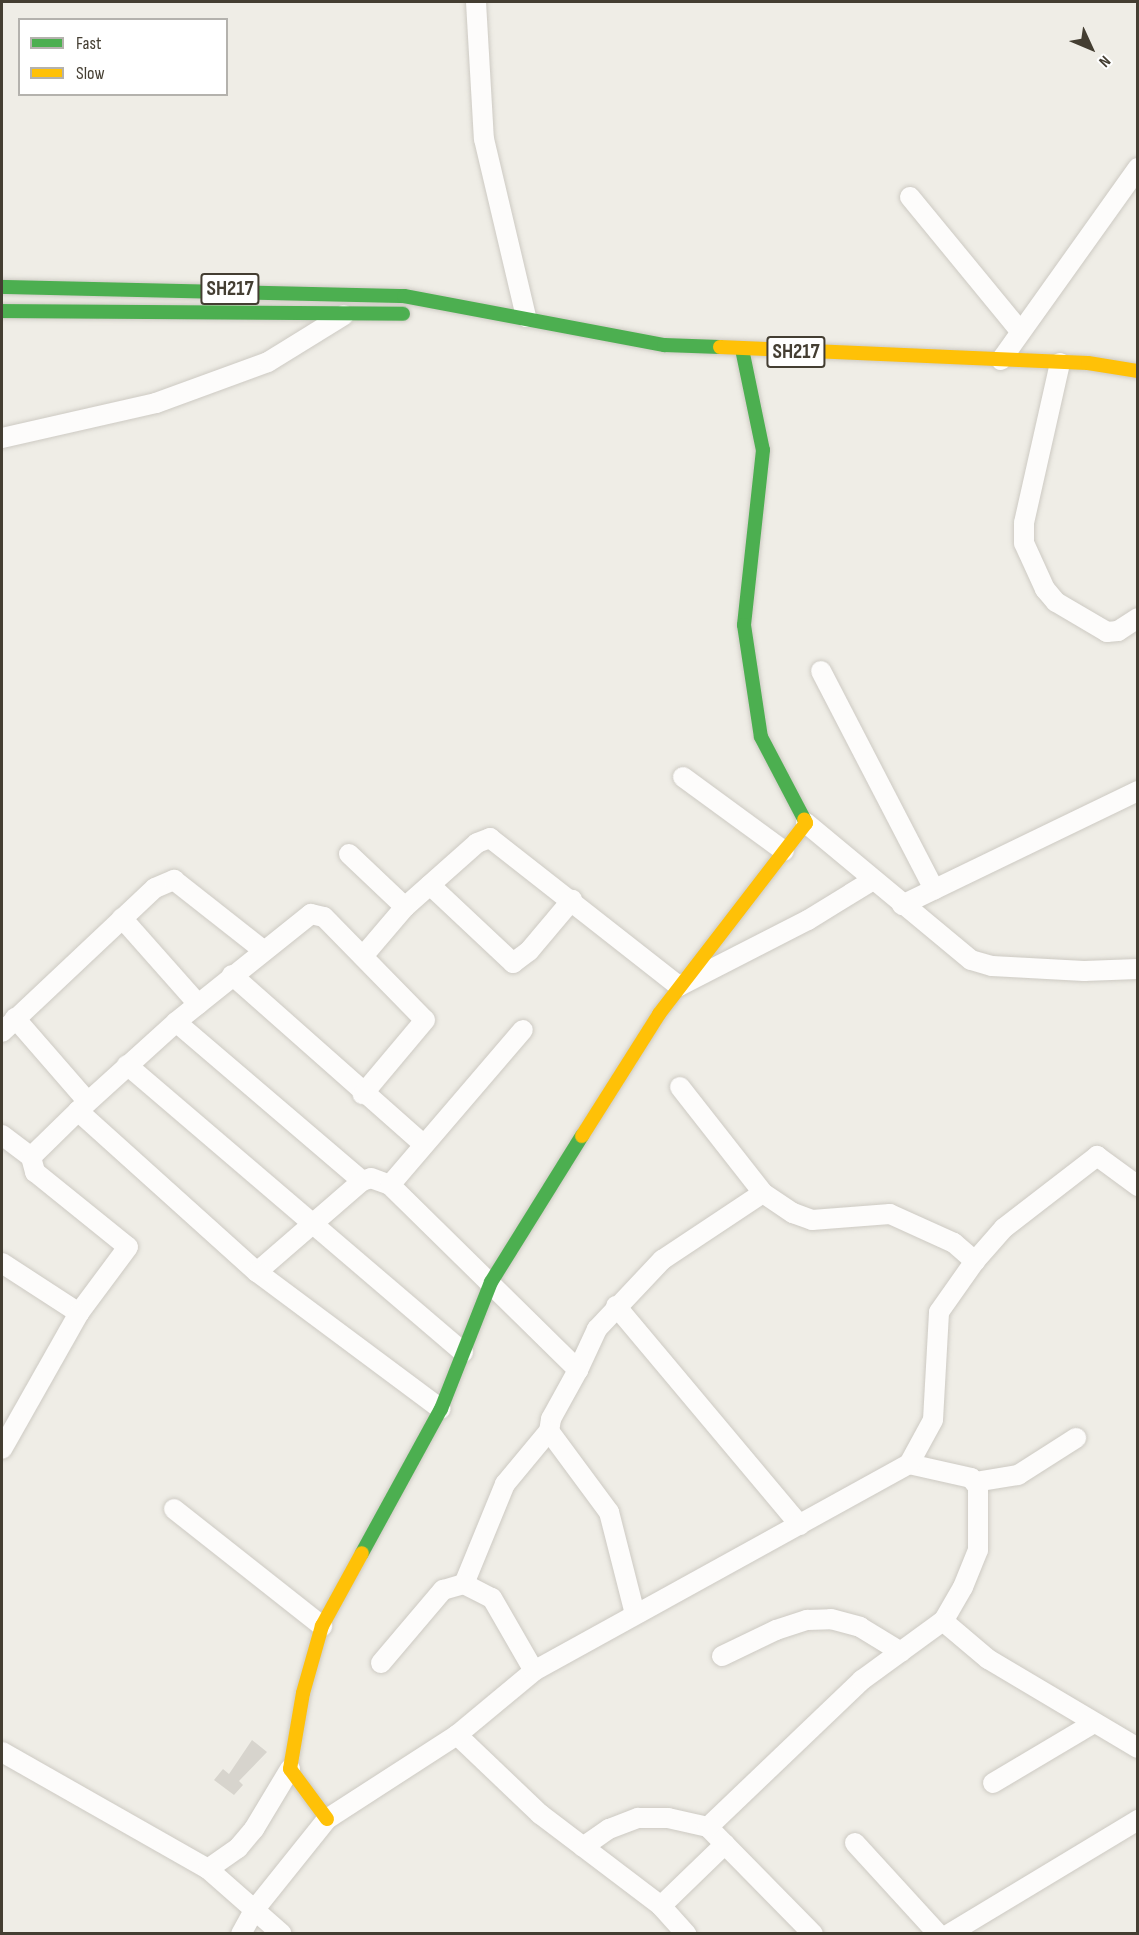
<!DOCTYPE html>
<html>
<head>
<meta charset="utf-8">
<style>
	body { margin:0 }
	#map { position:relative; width:1139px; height:1935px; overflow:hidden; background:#efede6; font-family:"Sofia Sans Condensed",sans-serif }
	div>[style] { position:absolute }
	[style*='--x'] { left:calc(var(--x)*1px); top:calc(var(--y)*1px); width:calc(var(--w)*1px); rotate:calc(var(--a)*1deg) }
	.building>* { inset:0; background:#d7d4cd }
	.roads { filter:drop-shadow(0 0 2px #cdcac3) drop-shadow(0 0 2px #cdcac3) }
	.street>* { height:20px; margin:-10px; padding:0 10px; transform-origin:10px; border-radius:10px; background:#fdfcfb }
	.fast>* { height:14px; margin:-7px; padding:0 7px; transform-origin:7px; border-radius:7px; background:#4caf50 }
	.slow>* { height:14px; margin:-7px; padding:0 7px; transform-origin:7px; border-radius:7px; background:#ffc107 }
	span { translate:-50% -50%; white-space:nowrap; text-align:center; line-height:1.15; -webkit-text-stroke:5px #fff; paint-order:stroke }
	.shield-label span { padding:2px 4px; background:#fff; border:2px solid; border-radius:4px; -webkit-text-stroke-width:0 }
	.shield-label { font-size:21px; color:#443e32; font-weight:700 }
	.frame { position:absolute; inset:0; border:3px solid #443e32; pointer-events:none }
	.legend { position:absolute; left:18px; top:18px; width:210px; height:78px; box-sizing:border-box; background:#fff; border:2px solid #b4b2ad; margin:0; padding:8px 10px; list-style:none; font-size:18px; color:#443e32 }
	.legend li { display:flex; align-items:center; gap:12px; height:30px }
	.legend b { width:30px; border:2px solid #b4b2ad }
	.north { position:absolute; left:1061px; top:18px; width:60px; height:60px; -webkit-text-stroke:4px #fff; paint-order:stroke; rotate:134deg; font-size:16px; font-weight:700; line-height:24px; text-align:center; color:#443e32 }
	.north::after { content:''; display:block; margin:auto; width:21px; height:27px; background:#443e32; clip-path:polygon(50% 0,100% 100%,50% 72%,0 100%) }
</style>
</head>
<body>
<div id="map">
	<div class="building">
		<i style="clip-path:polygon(252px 1740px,267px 1752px,239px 1781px,243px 1785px,234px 1795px,214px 1780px,223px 1769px,229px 1774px)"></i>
	</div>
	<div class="roads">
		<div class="street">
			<i style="--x:476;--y:2;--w:137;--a:86.7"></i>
			<i style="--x:484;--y:139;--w:183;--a:76.7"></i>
			<i style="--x:910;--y:197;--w:173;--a:50.6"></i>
			<i style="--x:1001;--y:360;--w:236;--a:-54.5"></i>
			<i style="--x:1060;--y:363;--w:164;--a:102.7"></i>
			<i style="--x:1024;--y:523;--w:20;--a:90"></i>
			<i style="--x:1024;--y:543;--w:51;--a:65.5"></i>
			<i style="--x:1045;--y:589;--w:17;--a:50"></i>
			<i style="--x:1056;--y:602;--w:59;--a:30.5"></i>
			<i style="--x:1107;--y:632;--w:11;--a:-5"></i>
			<i style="--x:1118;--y:631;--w:24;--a:-33"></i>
			<i style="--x:2;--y:438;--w:158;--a:-12.8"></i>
			<i style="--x:156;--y:403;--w:119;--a:-20.1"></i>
			<i style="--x:268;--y:362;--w:89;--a:-31.7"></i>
			<i style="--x:821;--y:671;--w:246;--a:62.6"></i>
			<i style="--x:683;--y:777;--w:125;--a:36.2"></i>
			<i style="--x:806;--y:823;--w:214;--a:39.7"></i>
			<i style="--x:971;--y:960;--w:22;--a:16"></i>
			<i style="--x:992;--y:966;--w:92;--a:3.1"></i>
			<i style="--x:1084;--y:971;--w:54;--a:-2.1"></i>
			<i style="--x:349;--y:854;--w:77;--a:43.4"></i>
			<i style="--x:430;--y:885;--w:114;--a:43.2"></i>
			<i style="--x:513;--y:963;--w:20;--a:-37"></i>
			<i style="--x:529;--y:951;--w:67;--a:-49.9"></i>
			<i style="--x:902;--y:905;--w:262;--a:-25.8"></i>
			<i style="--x:122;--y:918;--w:115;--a:48.5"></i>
			<i style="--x:364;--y:955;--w:63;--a:-49.5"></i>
			<i style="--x:405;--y:907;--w:96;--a:-41.6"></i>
			<i style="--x:477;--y:843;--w:14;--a:-21"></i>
			<i style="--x:490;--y:838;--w:240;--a:38.1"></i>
			<i style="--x:679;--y:986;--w:145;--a:-27.1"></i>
			<i style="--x:808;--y:920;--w:76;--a:-31.6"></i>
			<i style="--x:232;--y:975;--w:256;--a:41.5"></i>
			<i style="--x:15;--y:1018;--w:111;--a:49"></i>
			<i style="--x:176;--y:1022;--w:245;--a:40.5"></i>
			<i style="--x:2;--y:1032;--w:210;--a:-43.3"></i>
			<i style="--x:155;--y:888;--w:21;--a:-23"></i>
			<i style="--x:174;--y:880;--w:113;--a:38.2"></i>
			<i style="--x:127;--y:1065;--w:442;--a:40.5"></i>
			<i style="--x:680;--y:1087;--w:135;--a:51.9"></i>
			<i style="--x:78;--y:1111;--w:132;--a:-42.2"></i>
			<i style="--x:176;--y:1022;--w:173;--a:-38.7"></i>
			<i style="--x:311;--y:914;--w:13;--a:13"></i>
			<i style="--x:324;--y:917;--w:144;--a:45.6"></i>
			<i style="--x:425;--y:1020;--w:97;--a:130"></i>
			<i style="--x:2;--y:1135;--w:36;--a:37"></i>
			<i style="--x:31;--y:1157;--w:66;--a:-44.4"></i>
			<i style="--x:78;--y:1111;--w:241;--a:42"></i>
			<i style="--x:257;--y:1272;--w:139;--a:-40.9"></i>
			<i style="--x:362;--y:1181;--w:9;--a:-18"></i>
			<i style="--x:371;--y:1178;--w:20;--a:20"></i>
			<i style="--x:390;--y:1185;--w:264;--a:44.5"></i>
			<i style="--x:578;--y:1370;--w:56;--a:118.9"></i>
			<i style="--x:551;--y:1419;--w:12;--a:99"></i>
			<i style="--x:549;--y:1431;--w:101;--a:53.5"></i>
			<i style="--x:609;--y:1512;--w:105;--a:75.7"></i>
			<i style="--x:31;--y:1157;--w:16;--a:75"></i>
			<i style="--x:35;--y:1172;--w:119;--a:38.9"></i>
			<i style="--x:128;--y:1247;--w:82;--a:126.6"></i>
			<i style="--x:390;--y:1185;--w:204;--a:-49.4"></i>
			<i style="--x:2;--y:1263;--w:92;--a:33"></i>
			<i style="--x:79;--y:1313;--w:156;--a:119.5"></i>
			<i style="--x:257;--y:1272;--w:229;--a:36.7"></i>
			<i style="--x:616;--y:1306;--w:286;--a:50"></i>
			<i style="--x:578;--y:1370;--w:45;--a:-65.1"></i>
			<i style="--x:597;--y:1329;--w:95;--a:-46.7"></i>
			<i style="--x:662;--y:1260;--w:121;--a:-33.6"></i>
			<i style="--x:763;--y:1193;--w:36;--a:34"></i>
			<i style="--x:793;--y:1213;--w:20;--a:20"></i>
			<i style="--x:812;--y:1220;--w:78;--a:-4.4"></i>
			<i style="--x:890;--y:1214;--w:70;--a:24.4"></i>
			<i style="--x:954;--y:1243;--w:28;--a:41"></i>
			<i style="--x:909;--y:1464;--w:64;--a:12.7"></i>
			<i style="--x:971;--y:1478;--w:11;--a:52"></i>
			<i style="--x:978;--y:1487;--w:63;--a:90"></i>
			<i style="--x:978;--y:1550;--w:40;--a:112"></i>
			<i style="--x:963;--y:1587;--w:39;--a:120"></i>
			<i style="--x:943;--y:1621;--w:59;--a:40.2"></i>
			<i style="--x:988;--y:1659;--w:174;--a:30.7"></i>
			<i style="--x:975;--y:1482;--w:44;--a:-9.2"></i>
			<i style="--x:1018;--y:1475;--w:69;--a:-32.5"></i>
			<i style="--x:174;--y:1509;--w:189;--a:38.3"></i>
			<i style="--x:464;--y:1584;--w:108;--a:-67.7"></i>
			<i style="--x:505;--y:1484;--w:69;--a:-50.3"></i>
			<i style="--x:722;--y:1656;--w:60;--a:-25.7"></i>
			<i style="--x:776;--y:1630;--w:33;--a:-18"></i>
			<i style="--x:807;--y:1620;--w:24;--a:-2"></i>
			<i style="--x:831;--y:1619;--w:30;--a:15"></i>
			<i style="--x:860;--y:1627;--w:48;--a:31.4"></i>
			<i style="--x:381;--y:1663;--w:96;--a:-49.7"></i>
			<i style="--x:443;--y:1590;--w:22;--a:-16"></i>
			<i style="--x:464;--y:1584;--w:31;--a:27"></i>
			<i style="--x:492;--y:1598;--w:84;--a:60.1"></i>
			<i style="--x:457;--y:1735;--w:115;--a:43.6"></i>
			<i style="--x:540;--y:1814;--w:152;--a:37.2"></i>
			<i style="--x:661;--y:1906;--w:89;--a:-44.1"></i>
			<i style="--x:2;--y:1752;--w:237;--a:29.6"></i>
			<i style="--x:208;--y:1869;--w:98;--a:41.3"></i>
			<i style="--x:993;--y:1783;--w:117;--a:-30.7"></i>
			<i style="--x:855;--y:1843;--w:123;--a:47.6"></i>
			<i style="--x:583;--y:1847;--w:32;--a:-35"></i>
			<i style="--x:609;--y:1829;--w:31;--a:-21"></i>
			<i style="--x:638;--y:1818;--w:30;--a:0"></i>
			<i style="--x:668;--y:1818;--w:41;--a:12.7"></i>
			<i style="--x:208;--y:1869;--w:37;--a:-35"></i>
			<i style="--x:238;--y:1848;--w:25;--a:-50"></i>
			<i style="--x:254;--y:1829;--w:70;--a:-59"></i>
			<i style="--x:661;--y:1906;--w:38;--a:48"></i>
			<i style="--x:241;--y:1934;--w:29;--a:-61"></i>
			<i style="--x:255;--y:1909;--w:115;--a:-51.3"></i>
			<i style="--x:327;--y:1819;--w:155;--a:-32.9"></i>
			<i style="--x:457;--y:1735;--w:100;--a:-39.7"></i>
			<i style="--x:534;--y:1671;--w:428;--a:-28.9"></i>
			<i style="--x:909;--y:1464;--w:50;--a:-61.4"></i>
			<i style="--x:933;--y:1420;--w:108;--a:-86.8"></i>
			<i style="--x:939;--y:1312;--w:62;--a:-54.8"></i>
			<i style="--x:975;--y:1261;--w:44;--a:-48.7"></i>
			<i style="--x:1004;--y:1228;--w:118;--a:-37.7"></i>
			<i style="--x:1097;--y:1156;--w:51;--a:36.2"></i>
			<i style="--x:813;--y:1934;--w:150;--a:-134.5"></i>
			<i style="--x:708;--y:1827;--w:213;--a:-43.7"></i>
			<i style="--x:862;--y:1680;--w:100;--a:-36.1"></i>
			<i style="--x:949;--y:1934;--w:221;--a:-31.1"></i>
		</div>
		<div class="fast">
			<i style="--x:2;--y:287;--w:402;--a:1.3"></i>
			<i style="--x:404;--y:296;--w:265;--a:10.7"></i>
			<i style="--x:664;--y:345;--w:56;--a:2"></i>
			<i style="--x:2;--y:311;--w:401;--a:0.4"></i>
			<i style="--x:742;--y:349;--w:103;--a:78.3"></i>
			<i style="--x:763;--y:450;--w:176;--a:96.2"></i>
			<i style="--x:744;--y:625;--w:113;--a:81.4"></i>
			<i style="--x:761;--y:737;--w:93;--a:62.3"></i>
			<i style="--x:362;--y:1553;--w:164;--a:-61.3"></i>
			<i style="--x:441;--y:1409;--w:136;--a:-68.5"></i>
			<i style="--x:491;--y:1282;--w:172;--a:-58.1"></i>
		</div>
		<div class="slow">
			<i style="--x:720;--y:347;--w:368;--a:2.5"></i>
			<i style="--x:1088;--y:363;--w:51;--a:9.1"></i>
			<i style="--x:582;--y:1136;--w:144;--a:-57.7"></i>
			<i style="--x:659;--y:1014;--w:241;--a:-52.4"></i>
			<i style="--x:806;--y:823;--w:4;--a:-117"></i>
			<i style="--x:327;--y:1819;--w:62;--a:-126.5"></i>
			<i style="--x:290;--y:1769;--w:77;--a:-80.3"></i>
			<i style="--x:303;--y:1693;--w:70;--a:-74.2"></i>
			<i style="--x:322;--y:1626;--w:83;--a:-61.3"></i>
		</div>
	</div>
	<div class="shield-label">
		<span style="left:230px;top:289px">SH217</span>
		<span style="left:796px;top:352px">SH217</span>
	</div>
	<div class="frame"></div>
	<ul class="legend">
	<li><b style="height:8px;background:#4caf50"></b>Fast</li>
	<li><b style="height:8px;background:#ffc107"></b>Slow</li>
	</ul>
	<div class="north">N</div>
</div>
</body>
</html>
